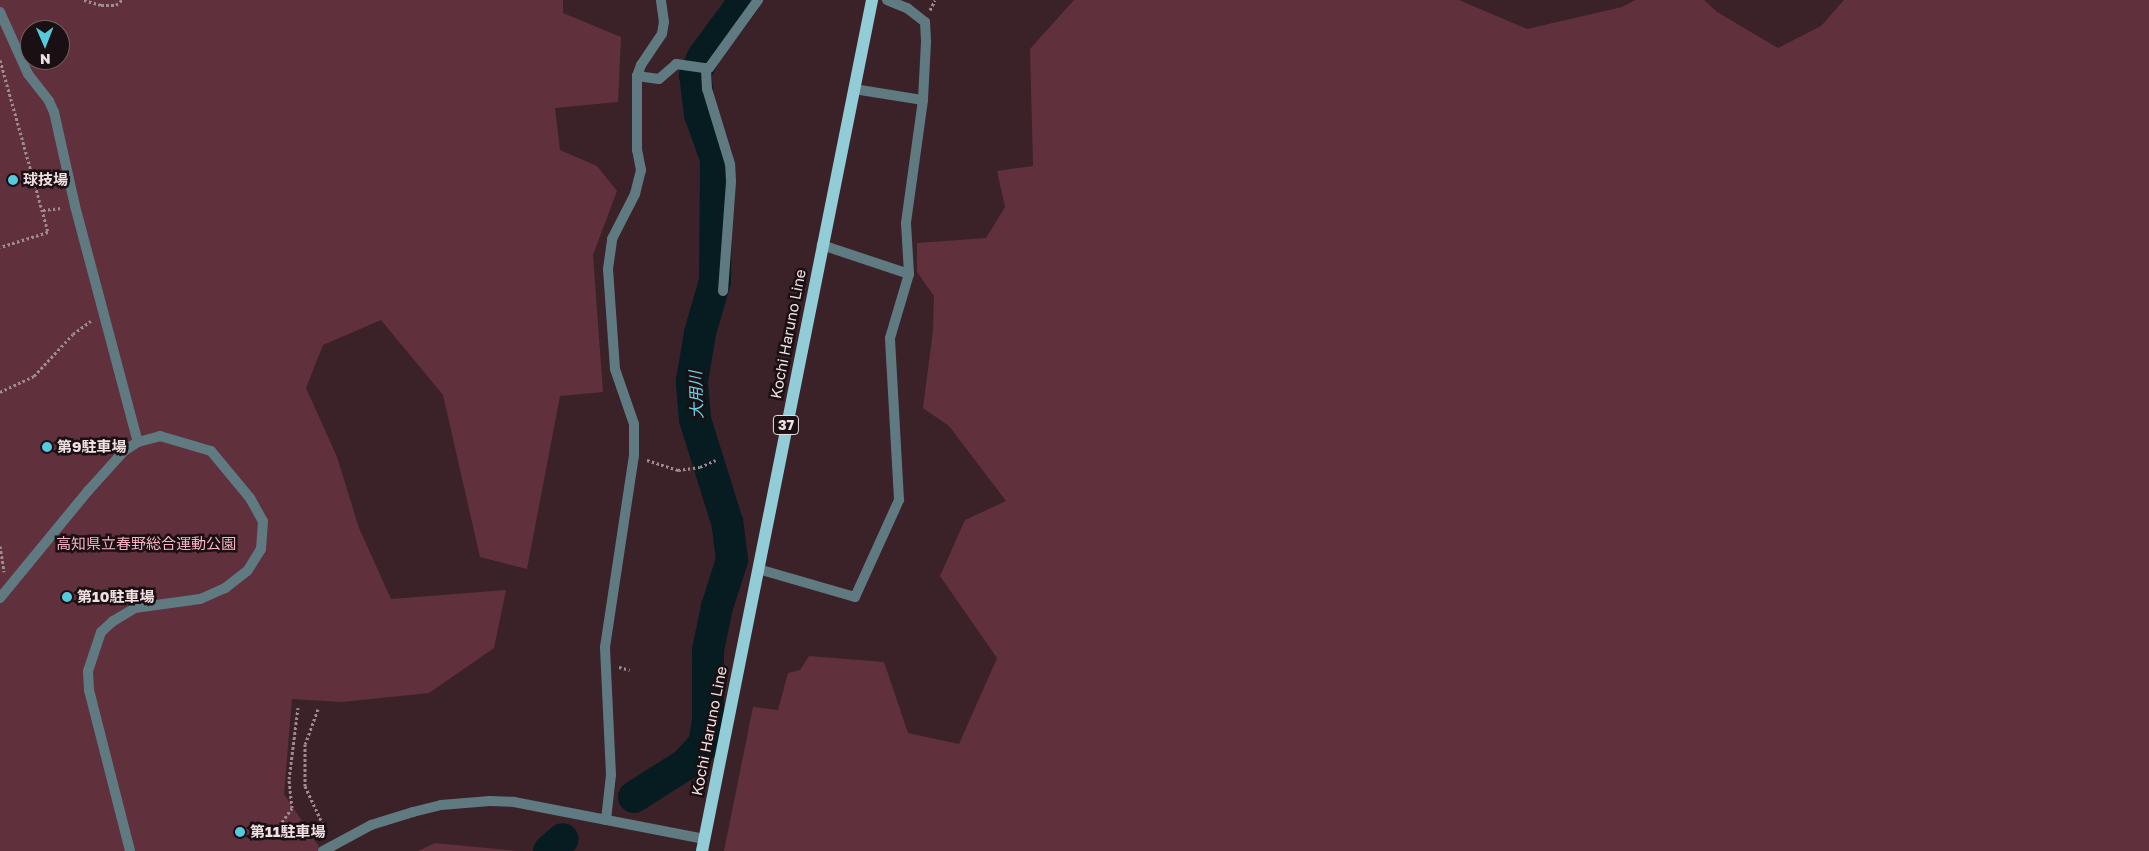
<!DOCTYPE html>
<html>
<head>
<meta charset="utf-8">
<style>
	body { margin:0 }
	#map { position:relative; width:2149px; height:851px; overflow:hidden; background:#3a2228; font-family:"Golos Text","Noto Sans JP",sans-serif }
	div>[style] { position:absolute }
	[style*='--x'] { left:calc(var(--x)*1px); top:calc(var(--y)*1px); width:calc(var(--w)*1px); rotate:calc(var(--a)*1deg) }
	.green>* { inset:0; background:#60303d }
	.river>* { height:32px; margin:-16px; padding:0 16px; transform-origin:16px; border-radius:16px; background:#061c20 }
	.path>* { height:3px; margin-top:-1.5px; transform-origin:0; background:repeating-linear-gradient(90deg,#9e8a8f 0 2.5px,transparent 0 5px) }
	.minor>* { height:10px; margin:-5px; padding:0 5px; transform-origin:5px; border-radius:5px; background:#5f7a80 }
	.tertiary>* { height:10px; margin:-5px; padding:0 5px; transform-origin:5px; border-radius:5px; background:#5f7a80 }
	.primary>* { height:12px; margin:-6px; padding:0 6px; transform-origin:6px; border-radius:6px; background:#91ccd7 }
	.dots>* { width:14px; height:14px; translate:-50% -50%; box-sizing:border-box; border:2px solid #1a0f12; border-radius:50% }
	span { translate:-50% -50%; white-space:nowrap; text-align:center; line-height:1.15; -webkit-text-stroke:5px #1a0f12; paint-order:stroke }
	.shield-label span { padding:1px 4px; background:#1a0f12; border:1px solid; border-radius:4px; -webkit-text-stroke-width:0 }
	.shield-label { font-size:14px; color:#f0e0e3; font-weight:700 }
	.poi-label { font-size:15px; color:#f0e0e3; font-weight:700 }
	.left { translate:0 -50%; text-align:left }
	.street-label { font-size:15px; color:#f0e0e3 }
	.park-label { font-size:15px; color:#f8b3c4 }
	.water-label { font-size:16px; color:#68d5e9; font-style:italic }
	.north { position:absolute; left:20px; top:20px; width:50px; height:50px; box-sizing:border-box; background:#1a0f12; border:1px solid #706366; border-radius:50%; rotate:179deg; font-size:14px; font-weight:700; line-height:20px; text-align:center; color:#f0e0e3 }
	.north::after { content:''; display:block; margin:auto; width:18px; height:22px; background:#55cadf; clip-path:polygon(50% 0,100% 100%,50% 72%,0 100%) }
</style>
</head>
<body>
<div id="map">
	<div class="green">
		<i style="clip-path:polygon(evenodd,0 0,563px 0,563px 13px,621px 37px,618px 102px,555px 108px,560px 150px,597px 166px,617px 191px,593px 255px,603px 392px,560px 396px,527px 569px,480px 557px,443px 395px,381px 320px,323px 345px,306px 388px,337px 457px,359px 528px,391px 599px,506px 590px,494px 648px,429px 693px,342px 702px,292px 699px,284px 794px,322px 851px,0 851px,0 0,30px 30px,60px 30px,60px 60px,30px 60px,30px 30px)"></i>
		<i style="clip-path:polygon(1074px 0,1459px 0,1527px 29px,1622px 7px,1635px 0,1704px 0,1717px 12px,1778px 48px,1821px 26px,1844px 0,2149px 0,2149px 851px,724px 851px,753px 707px,778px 710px,788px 673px,800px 670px,809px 656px,884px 662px,908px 733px,959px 744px,997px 658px,940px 576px,965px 520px,1006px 501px,949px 426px,923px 408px,933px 330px,934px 296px,917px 272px,917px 243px,986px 238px,1005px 207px,997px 171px,1033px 166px,1030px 49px)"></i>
		<i style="clip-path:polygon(435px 843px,517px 851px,418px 851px)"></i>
	</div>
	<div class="river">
		<i style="--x:634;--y:797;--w:62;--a:-32.4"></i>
		<i style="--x:686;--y:764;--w:27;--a:-48"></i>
		<i style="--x:704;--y:744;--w:23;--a:-80"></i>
		<i style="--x:708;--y:721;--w:71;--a:-90"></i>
		<i style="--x:708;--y:650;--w:44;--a:-78.2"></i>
		<i style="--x:717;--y:607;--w:49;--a:-72.3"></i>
		<i style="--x:732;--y:560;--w:38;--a:-97"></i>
		<i style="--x:727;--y:522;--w:108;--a:-107.3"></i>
		<i style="--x:695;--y:419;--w:38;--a:-95"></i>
		<i style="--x:692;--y:381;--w:49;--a:-80.5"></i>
		<i style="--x:700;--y:333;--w:54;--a:-73.9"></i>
		<i style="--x:715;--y:281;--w:122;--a:-89.5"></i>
		<i style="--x:716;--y:159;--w:48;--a:-109.6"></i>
		<i style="--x:700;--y:114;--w:39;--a:-97"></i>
		<i style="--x:695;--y:75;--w:20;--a:-66"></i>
		<i style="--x:703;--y:57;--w:71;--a:-53.6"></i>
		<i style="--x:549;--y:851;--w:18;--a:-41"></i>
	</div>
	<div class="path">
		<i style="--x:84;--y:0;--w:18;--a:16"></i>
		<i style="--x:101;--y:5;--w:15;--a:0"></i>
		<i style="--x:116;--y:5;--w:8;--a:-40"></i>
		<i style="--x:930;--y:10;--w:11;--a:-63"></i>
		<i style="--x:0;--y:60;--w:179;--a:74.4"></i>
		<i style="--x:48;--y:232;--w:50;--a:162.6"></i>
		<i style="--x:43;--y:210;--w:19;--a:-6"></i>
		<i style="--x:0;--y:392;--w:38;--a:-25"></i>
		<i style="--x:34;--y:376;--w:57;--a:-47.1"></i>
		<i style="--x:73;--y:334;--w:22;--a:-36"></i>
		<i style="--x:647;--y:460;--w:33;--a:18"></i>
		<i style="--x:678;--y:470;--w:22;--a:-8"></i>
		<i style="--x:700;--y:467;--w:17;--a:-24"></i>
		<i style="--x:0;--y:546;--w:26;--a:81"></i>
		<i style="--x:619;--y:667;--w:11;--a:15"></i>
		<i style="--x:318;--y:709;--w:37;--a:110"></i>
		<i style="--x:305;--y:744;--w:42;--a:90"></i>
		<i style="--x:305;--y:786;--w:50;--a:65"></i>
		<i style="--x:279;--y:826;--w:22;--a:-54"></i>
		<i style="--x:292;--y:808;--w:29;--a:-96"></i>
		<i style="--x:289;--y:779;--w:72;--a:-82.8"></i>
	</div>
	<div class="minor">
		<i style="--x:887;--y:0;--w:22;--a:22"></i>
		<i style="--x:907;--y:8;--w:23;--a:38"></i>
		<i style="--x:925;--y:22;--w:20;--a:87"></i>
		<i style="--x:926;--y:42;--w:58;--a:93"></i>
		<i style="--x:0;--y:12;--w:68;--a:65.7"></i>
		<i style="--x:28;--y:74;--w:34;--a:52"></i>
		<i style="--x:49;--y:101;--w:12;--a:66"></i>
		<i style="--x:54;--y:112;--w:96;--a:77.4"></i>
		<i style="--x:75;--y:206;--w:244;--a:75.1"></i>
		<i style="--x:637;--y:76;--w:22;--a:8"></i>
		<i style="--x:659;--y:79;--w:23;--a:-41"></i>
		<i style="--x:676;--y:64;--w:30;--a:8"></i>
		<i style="--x:854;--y:89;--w:70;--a:9.1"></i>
		<i style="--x:923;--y:100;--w:124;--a:97.9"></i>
		<i style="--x:906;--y:223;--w:51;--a:86.6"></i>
		<i style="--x:723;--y:291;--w:110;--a:-85.8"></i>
		<i style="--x:731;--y:181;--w:17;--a:-93"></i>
		<i style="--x:730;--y:164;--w:78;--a:-107"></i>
		<i style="--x:707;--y:89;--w:21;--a:-93"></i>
		<i style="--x:706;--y:68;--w:3;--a:0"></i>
		<i style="--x:709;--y:68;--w:84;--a:-54.2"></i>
		<i style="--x:758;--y:569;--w:101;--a:16.1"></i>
		<i style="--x:855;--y:597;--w:107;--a:-65.6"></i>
		<i style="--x:899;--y:500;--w:162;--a:-93.2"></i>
		<i style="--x:890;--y:338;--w:67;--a:-73.5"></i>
		<i style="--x:909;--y:274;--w:92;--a:-161.6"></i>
		<i style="--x:606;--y:820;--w:45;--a:-83.7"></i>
		<i style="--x:611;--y:775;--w:128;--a:-92.7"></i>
		<i style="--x:605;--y:647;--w:193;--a:-81.4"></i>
		<i style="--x:634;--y:456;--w:32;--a:-90"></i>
		<i style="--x:634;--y:424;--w:58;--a:-109.1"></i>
		<i style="--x:615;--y:369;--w:100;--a:-94"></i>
		<i style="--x:608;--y:269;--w:30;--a:-82"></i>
		<i style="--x:612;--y:239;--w:51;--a:-62.9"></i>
		<i style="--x:635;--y:194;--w:25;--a:-76"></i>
		<i style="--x:641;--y:170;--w:20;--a:-101"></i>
		<i style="--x:637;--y:150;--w:74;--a:-90"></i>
		<i style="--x:637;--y:76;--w:12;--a:-70"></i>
		<i style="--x:641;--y:65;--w:37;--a:-56"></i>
		<i style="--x:662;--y:34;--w:12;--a:-81"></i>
		<i style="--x:664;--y:22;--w:22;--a:-98"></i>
	</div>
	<div class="tertiary">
		<i style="--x:0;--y:598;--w:139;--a:-50.6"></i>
		<i style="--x:88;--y:491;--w:54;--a:-48"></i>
		<i style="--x:124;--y:451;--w:17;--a:-33"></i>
		<i style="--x:138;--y:442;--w:23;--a:-15"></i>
		<i style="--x:160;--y:436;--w:53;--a:16.4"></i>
		<i style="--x:211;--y:451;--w:61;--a:50.3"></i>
		<i style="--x:250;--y:498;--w:26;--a:61"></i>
		<i style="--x:263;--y:521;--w:28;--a:94"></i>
		<i style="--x:261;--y:549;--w:26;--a:122"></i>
		<i style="--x:247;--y:571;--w:28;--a:142"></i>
		<i style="--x:225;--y:588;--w:27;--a:156"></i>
		<i style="--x:200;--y:599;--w:66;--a:172.1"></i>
		<i style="--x:135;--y:608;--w:26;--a:149"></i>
		<i style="--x:113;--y:621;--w:16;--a:137"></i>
		<i style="--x:101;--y:632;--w:41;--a:108.4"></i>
		<i style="--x:88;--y:671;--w:19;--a:87"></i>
		<i style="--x:89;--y:690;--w:166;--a:75.7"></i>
		<i style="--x:323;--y:851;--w:55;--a:-28.4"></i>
		<i style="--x:371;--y:825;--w:44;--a:-17.2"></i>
		<i style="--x:413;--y:812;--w:29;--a:-14"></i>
		<i style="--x:441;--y:805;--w:49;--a:-4.7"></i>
		<i style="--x:490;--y:801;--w:24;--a:2"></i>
		<i style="--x:514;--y:802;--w:194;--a:11"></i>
	</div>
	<div class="primary">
		<i style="--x:702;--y:851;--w:868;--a:-78.7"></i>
	</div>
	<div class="dots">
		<i style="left:13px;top:180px;background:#55cadf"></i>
		<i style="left:47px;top:447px;background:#55cadf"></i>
		<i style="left:67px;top:597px;background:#55cadf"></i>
		<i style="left:240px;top:832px;background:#55cadf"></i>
	</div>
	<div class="shield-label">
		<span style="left:786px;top:425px">37</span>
	</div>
	<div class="poi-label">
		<span class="left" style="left:23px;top:180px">球技場</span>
		<span class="left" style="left:57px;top:447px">第9駐車場</span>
		<span class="left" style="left:77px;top:597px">第10駐車場</span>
		<span class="left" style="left:250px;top:832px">第11駐車場</span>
	</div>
	<div class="street-label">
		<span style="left:788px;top:334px;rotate:-79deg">Kochi Haruno Line</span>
		<span style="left:709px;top:731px;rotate:-79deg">Kochi Haruno Line</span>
	</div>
	<div class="park-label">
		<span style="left:146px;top:544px">高知県立春野総合運動公園</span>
	</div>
	<div class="water-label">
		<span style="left:696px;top:395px;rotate:-92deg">大用川</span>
	</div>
	<div class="north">N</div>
</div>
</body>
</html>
